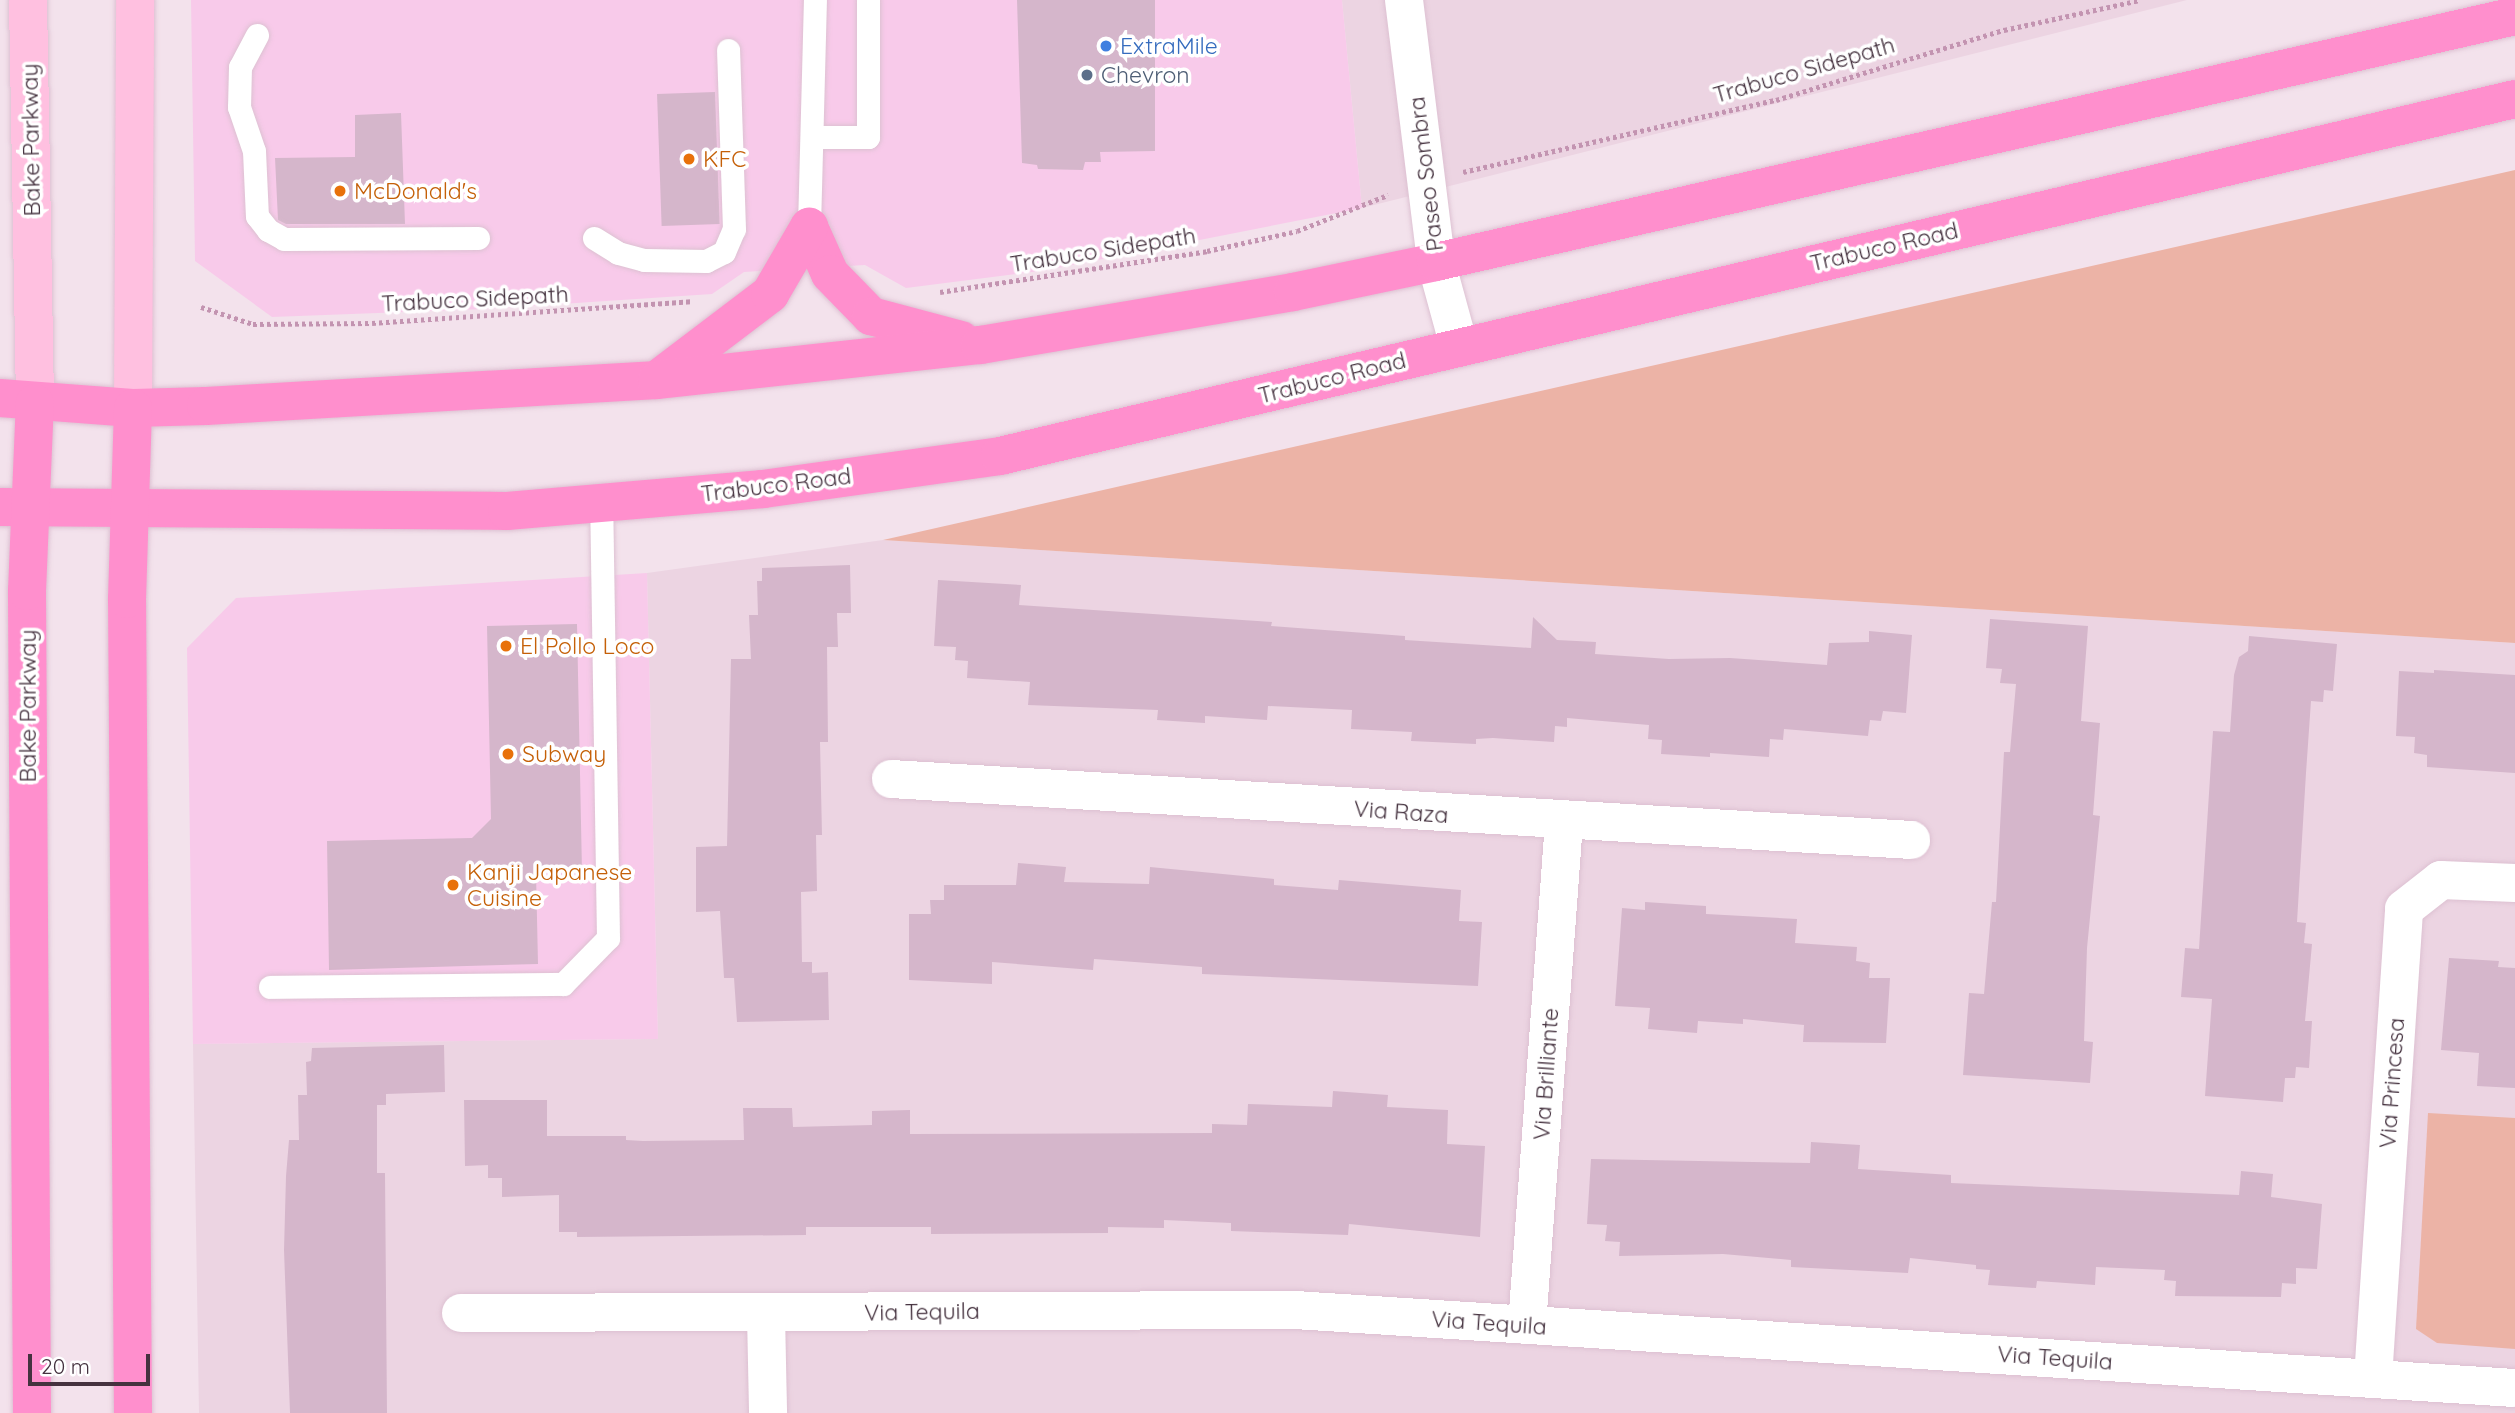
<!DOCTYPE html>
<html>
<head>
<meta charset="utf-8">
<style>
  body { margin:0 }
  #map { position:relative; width:2515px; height:1413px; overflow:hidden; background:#f3e2ec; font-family:Quicksand,sans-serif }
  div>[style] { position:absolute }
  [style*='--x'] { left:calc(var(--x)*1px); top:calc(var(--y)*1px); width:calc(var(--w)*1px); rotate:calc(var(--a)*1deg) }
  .residential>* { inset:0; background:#ecd4e2 }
  .commercial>* { inset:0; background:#f8caea }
  .green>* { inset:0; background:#ecb3a6 }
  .building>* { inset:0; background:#d5b6cb; transform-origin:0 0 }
  .path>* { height:4.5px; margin-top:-2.25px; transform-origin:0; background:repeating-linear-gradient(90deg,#c394b1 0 3.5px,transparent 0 7px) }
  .roads { filter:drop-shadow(0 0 2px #ddc1d2) drop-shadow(0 0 2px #ddc1d2) }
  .service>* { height:23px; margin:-11.5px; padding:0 11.5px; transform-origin:11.5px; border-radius:11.5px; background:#fff }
  .minor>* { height:38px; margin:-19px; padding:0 19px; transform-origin:19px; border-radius:19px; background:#fff }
  .tertiary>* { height:38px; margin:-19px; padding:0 19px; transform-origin:19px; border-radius:19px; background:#fff }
  .secondary>* { height:38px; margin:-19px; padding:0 19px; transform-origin:19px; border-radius:19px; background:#ffc0e0 }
  .primary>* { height:38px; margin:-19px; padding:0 19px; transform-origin:19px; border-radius:19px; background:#ff8fcd }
  .dots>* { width:19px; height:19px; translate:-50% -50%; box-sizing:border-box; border:4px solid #fff; border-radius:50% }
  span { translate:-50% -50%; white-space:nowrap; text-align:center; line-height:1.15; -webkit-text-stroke:7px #fff; paint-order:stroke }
  .shop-label { font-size:23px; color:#366cbe }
  .left { translate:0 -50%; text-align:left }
  .street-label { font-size:23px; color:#45323f }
  .service-label { font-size:23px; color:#4e5e75 }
  .food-label { font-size:23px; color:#c56008 }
  .scale { position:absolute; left:28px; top:1354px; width:122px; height:32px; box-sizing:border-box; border:4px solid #45323f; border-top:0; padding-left:9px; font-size:21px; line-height:24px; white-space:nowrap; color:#45323f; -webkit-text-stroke:5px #fff; paint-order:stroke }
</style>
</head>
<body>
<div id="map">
  <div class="residential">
    <div style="clip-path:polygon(1342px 0,2187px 0,1362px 208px)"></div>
    <div style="clip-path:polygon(883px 540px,2515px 643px,2515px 1413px,199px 1413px,193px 1044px,658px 1039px,647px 573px)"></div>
  </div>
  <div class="commercial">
    <div style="clip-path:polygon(191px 0,1342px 0,1362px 208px,1047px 270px,906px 288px,865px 265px,744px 272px,712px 294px,484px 309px,272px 317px,195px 261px)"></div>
    <div style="clip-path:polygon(647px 573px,658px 1039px,193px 1044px,187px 648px,236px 598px)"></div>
  </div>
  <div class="green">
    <div style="clip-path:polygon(2515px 170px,2515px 643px,883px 540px)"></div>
    <div style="clip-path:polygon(2428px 1113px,2515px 1118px,2515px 1349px,2437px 1343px,2416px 1329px)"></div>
  </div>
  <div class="building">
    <div style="clip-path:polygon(1017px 0,1155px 0,1155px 151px,1100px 152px,1101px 162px,1085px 162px,1083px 170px,1038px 169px,1037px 165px,1022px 163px)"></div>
    <div style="left:715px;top:92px;width:132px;height:58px;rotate:88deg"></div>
    <div style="clip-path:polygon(401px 113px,405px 224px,286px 224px,278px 220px,275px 158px,355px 157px,355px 115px)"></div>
    <div style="clip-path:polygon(850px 565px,851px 613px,837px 613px,838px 647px,827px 647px,828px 742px,820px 742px,822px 835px,816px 835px,817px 891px,801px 892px,802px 962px,812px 962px,812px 973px,828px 972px,829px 1020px,737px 1022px,734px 978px,724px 978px,720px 911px,696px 912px,696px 847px,727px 846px,731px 659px,751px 659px,749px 615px,758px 615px,757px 581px,762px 581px,762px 568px)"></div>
    <div style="clip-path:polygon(938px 580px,1021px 585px,1019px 605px,1272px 622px,1271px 626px,1405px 636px,1405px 640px,1531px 648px,1533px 617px,1557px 640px,1596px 642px,1595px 654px,1669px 659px,1730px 658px,1827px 665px,1829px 643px,1869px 642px,1869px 631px,1912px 635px,1906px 713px,1883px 711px,1881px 721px,1870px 720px,1868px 736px,1784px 729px,1783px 740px,1770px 739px,1769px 757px,1710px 753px,1710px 757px,1661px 754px,1662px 740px,1648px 739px,1649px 725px,1567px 718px,1567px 727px,1555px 726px,1554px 742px,1493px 738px,1476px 739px,1476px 744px,1411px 741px,1412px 732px,1351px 729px,1352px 710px,1268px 706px,1267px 720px,1205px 716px,1205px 723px,1157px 720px,1158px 710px,1028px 705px,1030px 682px,967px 678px,968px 661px,955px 660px,956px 647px,934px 646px)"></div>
    <div style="clip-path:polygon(1990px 619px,2088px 626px,2081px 721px,2100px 723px,2093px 815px,2100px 816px,2087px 948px,2084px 1041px,2093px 1042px,2090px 1083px,1963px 1075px,1969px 993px,1984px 994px,1992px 902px,1996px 902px,2004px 752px,2010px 752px,2016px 684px,2000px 683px,2002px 669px,1986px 668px)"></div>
    <div style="clip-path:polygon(577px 624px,582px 872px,536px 873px,538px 964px,329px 970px,327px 841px,472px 838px,491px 819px,487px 626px)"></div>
    <div style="clip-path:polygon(2249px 636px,2337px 644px,2333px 691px,2324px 690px,2323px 702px,2311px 701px,2306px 773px,2297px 922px,2306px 923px,2304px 943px,2312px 944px,2305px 1021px,2312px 1021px,2309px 1068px,2296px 1067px,2295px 1078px,2285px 1078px,2283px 1102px,2205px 1096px,2212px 999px,2181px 997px,2185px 948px,2199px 949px,2213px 731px,2230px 732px,2234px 675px,2239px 657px,2248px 651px)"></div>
    <div style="clip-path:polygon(2434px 670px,2515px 675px,2515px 773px,2427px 767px,2427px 755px,2414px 753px,2415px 737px,2396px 736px,2399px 671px,2434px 673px)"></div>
    <div style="clip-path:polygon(1018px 863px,1066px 867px,1064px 882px,1149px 884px,1150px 867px,1274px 879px,1274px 885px,1338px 890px,1339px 880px,1461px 890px,1459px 921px,1482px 922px,1478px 986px,1202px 974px,1202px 967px,1094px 959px,1093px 970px,992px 962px,992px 984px,909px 980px,909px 914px,931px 914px,930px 900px,944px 900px,944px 885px,1016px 885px)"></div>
    <div style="clip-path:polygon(1645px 902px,1706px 906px,1706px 914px,1797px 919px,1795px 943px,1857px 947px,1856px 961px,1870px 963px,1869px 978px,1890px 978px,1886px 1043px,1803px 1042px,1804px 1025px,1743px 1019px,1743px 1024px,1698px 1021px,1697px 1033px,1648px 1029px,1650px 1008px,1615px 1006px,1622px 908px,1645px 910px)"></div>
    <div style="clip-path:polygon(2449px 958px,2499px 961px,2498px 967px,2515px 968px,2515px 1088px,2477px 1086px,2479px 1053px,2441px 1050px)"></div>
    <div style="clip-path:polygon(444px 1045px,445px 1092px,386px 1094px,386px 1105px,377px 1105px,377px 1173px,385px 1173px,387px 1413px,290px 1413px,284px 1250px,286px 1176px,289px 1140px,299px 1140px,298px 1095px,307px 1095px,306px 1062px,311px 1061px,312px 1048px)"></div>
    <div style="clip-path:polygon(1333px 1091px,1388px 1095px,1387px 1107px,1448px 1110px,1447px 1144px,1485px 1146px,1480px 1237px,1349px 1224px,1348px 1235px,1231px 1231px,1231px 1223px,1164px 1220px,1164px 1228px,1108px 1227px,1108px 1233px,931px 1234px,931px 1227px,806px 1227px,806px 1235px,577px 1237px,577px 1232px,559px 1232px,559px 1195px,502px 1197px,502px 1178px,488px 1178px,488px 1165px,465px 1166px,464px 1100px,547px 1100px,547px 1136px,626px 1136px,626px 1140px,643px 1141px,744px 1140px,743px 1108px,792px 1108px,793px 1127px,872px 1125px,872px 1111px,910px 1110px,910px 1134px,1212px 1133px,1212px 1124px,1247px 1125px,1248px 1104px,1332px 1107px)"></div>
    <div style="clip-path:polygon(1811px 1142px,1860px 1145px,1858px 1169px,1951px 1175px,1951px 1183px,2239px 1195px,2241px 1171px,2273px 1174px,2271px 1197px,2322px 1204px,2317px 1269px,2296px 1268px,2296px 1284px,2282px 1283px,2281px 1297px,2175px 1296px,2176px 1281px,2164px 1280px,2165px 1270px,2096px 1267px,2095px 1285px,2037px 1281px,2036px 1288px,1988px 1285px,1990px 1270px,1976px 1269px,1976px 1265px,1910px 1258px,1908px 1273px,1791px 1267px,1791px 1260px,1723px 1254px,1619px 1256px,1620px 1242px,1605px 1241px,1607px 1225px,1587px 1224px,1591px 1159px,1810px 1163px)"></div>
  </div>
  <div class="path">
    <div style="--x:1463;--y:172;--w:321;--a:-13"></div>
    <div style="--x:1776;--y:100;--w:239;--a:-17.1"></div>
    <div style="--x:2004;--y:30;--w:139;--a:-12.4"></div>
    <div style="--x:940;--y:292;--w:270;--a:-8.7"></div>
    <div style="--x:1207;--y:251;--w:92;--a:-12.5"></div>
    <div style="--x:1297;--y:231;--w:98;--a:-21.6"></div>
    <div style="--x:201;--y:307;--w:55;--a:18.1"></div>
    <div style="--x:253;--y:324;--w:119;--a:-0.5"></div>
    <div style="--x:372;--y:323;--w:320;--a:-3.9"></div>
  </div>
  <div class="roads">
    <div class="service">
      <div style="--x:257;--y:35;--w:36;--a:118"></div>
      <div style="--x:240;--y:67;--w:40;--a:91.4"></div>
      <div style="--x:239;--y:107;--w:46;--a:71.2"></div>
      <div style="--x:254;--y:151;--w:65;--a:87.4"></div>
      <div style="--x:257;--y:216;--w:18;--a:52"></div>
      <div style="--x:268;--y:230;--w:18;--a:29"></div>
      <div style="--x:284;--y:239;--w:194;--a:-0.3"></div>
      <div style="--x:813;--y:137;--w:55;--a:0"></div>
      <div style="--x:868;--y:137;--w:137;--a:-90"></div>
      <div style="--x:809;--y:227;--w:227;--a:-88.5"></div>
      <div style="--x:594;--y:238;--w:28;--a:32"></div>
      <div style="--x:618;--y:253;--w:27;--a:15"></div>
      <div style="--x:644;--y:260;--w:62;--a:0.9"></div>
      <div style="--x:706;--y:261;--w:20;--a:-27"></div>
      <div style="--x:724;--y:252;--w:25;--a:-67"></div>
      <div style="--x:734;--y:229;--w:179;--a:-91.9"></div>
      <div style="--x:270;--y:987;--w:293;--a:-0.6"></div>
      <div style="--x:563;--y:984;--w:64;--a:-45.6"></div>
      <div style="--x:608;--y:938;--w:435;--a:-90.9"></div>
    </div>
    <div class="minor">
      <div style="--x:891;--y:779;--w:1022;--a:3.42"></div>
      <div style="--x:461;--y:1313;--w:834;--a:-0.21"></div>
      <div style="--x:1295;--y:1310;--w:1222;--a:3.66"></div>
      <div style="--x:766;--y:1315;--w:98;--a:88.8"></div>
      <div style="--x:1527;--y:1325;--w:504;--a:-85.79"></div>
      <div style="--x:2373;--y:1378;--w:470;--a:-86.2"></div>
      <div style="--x:2404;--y:909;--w:47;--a:-38.1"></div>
      <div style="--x:2441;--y:880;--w:74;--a:2.3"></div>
    </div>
    <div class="tertiary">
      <div style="--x:1404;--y:0;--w:264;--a:83"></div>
      <div style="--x:1436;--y:262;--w:87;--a:74.7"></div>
    </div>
    <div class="secondary">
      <div style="--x:28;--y:0;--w:403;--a:89"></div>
      <div style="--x:133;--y:408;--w:408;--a:-89.7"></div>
    </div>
    <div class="primary">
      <div style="--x:809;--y:227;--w:51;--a:65.9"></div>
      <div style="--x:830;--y:274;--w:59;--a:45.7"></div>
      <div style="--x:871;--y:316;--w:93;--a:14.9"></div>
      <div style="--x:658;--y:379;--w:141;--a:-37.2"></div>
      <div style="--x:770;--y:294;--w:78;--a:-59.8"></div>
      <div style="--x:0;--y:398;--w:133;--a:4.3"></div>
      <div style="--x:133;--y:408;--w:73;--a:-1.6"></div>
      <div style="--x:206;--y:406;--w:452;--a:-3.3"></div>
      <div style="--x:657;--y:380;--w:325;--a:-6.2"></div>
      <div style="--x:980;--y:345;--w:317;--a:-9.6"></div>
      <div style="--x:1293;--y:292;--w:146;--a:-11.8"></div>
      <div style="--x:1436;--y:262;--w:1107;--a:-12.84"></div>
      <div style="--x:0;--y:507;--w:507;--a:0.45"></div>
      <div style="--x:507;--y:511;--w:257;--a:-4.9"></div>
      <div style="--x:763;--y:489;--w:239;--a:-7.9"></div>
      <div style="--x:1000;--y:456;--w:1556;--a:-13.26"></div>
      <div style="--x:32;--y:1413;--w:822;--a:-90.35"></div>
      <div style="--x:27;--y:591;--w:188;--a:-87.6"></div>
      <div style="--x:133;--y:1413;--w:814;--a:-90.42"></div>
      <div style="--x:127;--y:599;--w:191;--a:-88.2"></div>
    </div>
  </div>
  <div class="dots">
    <div style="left:1106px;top:46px;background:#3f7fe0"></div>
    <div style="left:1087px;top:75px;background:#5c6f8a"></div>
    <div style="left:689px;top:159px;background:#e8710a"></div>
    <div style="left:340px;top:191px;background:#e8710a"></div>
    <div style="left:506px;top:646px;background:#e8710a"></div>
    <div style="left:508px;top:754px;background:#e8710a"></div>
    <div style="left:453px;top:885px;background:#e8710a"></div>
  </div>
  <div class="shop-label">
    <span class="left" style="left:1120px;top:46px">ExtraMile</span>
  </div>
  <div class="street-label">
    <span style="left:1804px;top:70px;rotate:-16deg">Trabuco Sidepath</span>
    <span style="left:31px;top:140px;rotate:-91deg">Bake Parkway</span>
    <span style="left:1426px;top:174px;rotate:-97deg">Paseo Sombra</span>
    <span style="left:1884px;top:247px;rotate:-13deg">Trabuco Road</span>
    <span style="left:1103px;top:250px;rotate:-9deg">Trabuco Sidepath</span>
    <span style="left:475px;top:299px;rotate:-3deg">Trabuco Sidepath</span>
    <span style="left:1332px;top:378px;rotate:-14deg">Trabuco Road</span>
    <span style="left:776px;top:485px;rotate:-7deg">Trabuco Road</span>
    <span style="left:28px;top:706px;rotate:-90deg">Bake Parkway</span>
    <span style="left:1401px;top:812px;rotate:4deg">Via Raza</span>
    <span style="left:1546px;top:1074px;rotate:-86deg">Via Brilliante</span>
    <span style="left:2392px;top:1083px;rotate:-86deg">Via Princesa</span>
    <span style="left:922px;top:1312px;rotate:-1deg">Via Tequila</span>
    <span style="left:1489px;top:1323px;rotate:4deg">Via Tequila</span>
    <span style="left:2055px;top:1358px;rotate:4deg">Via Tequila</span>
  </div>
  <div class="service-label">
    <span class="left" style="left:1101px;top:75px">Chevron</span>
  </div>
  <div class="food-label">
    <span class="left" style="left:703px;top:159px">KFC</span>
    <span class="left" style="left:354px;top:191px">McDonald's</span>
    <span class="left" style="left:520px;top:646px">El Pollo Loco</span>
    <span class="left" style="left:522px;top:754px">Subway</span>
    <span class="left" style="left:467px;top:885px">Kanji Japanese<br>Cuisine</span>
  </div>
  <div class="scale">20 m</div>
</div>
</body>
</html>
